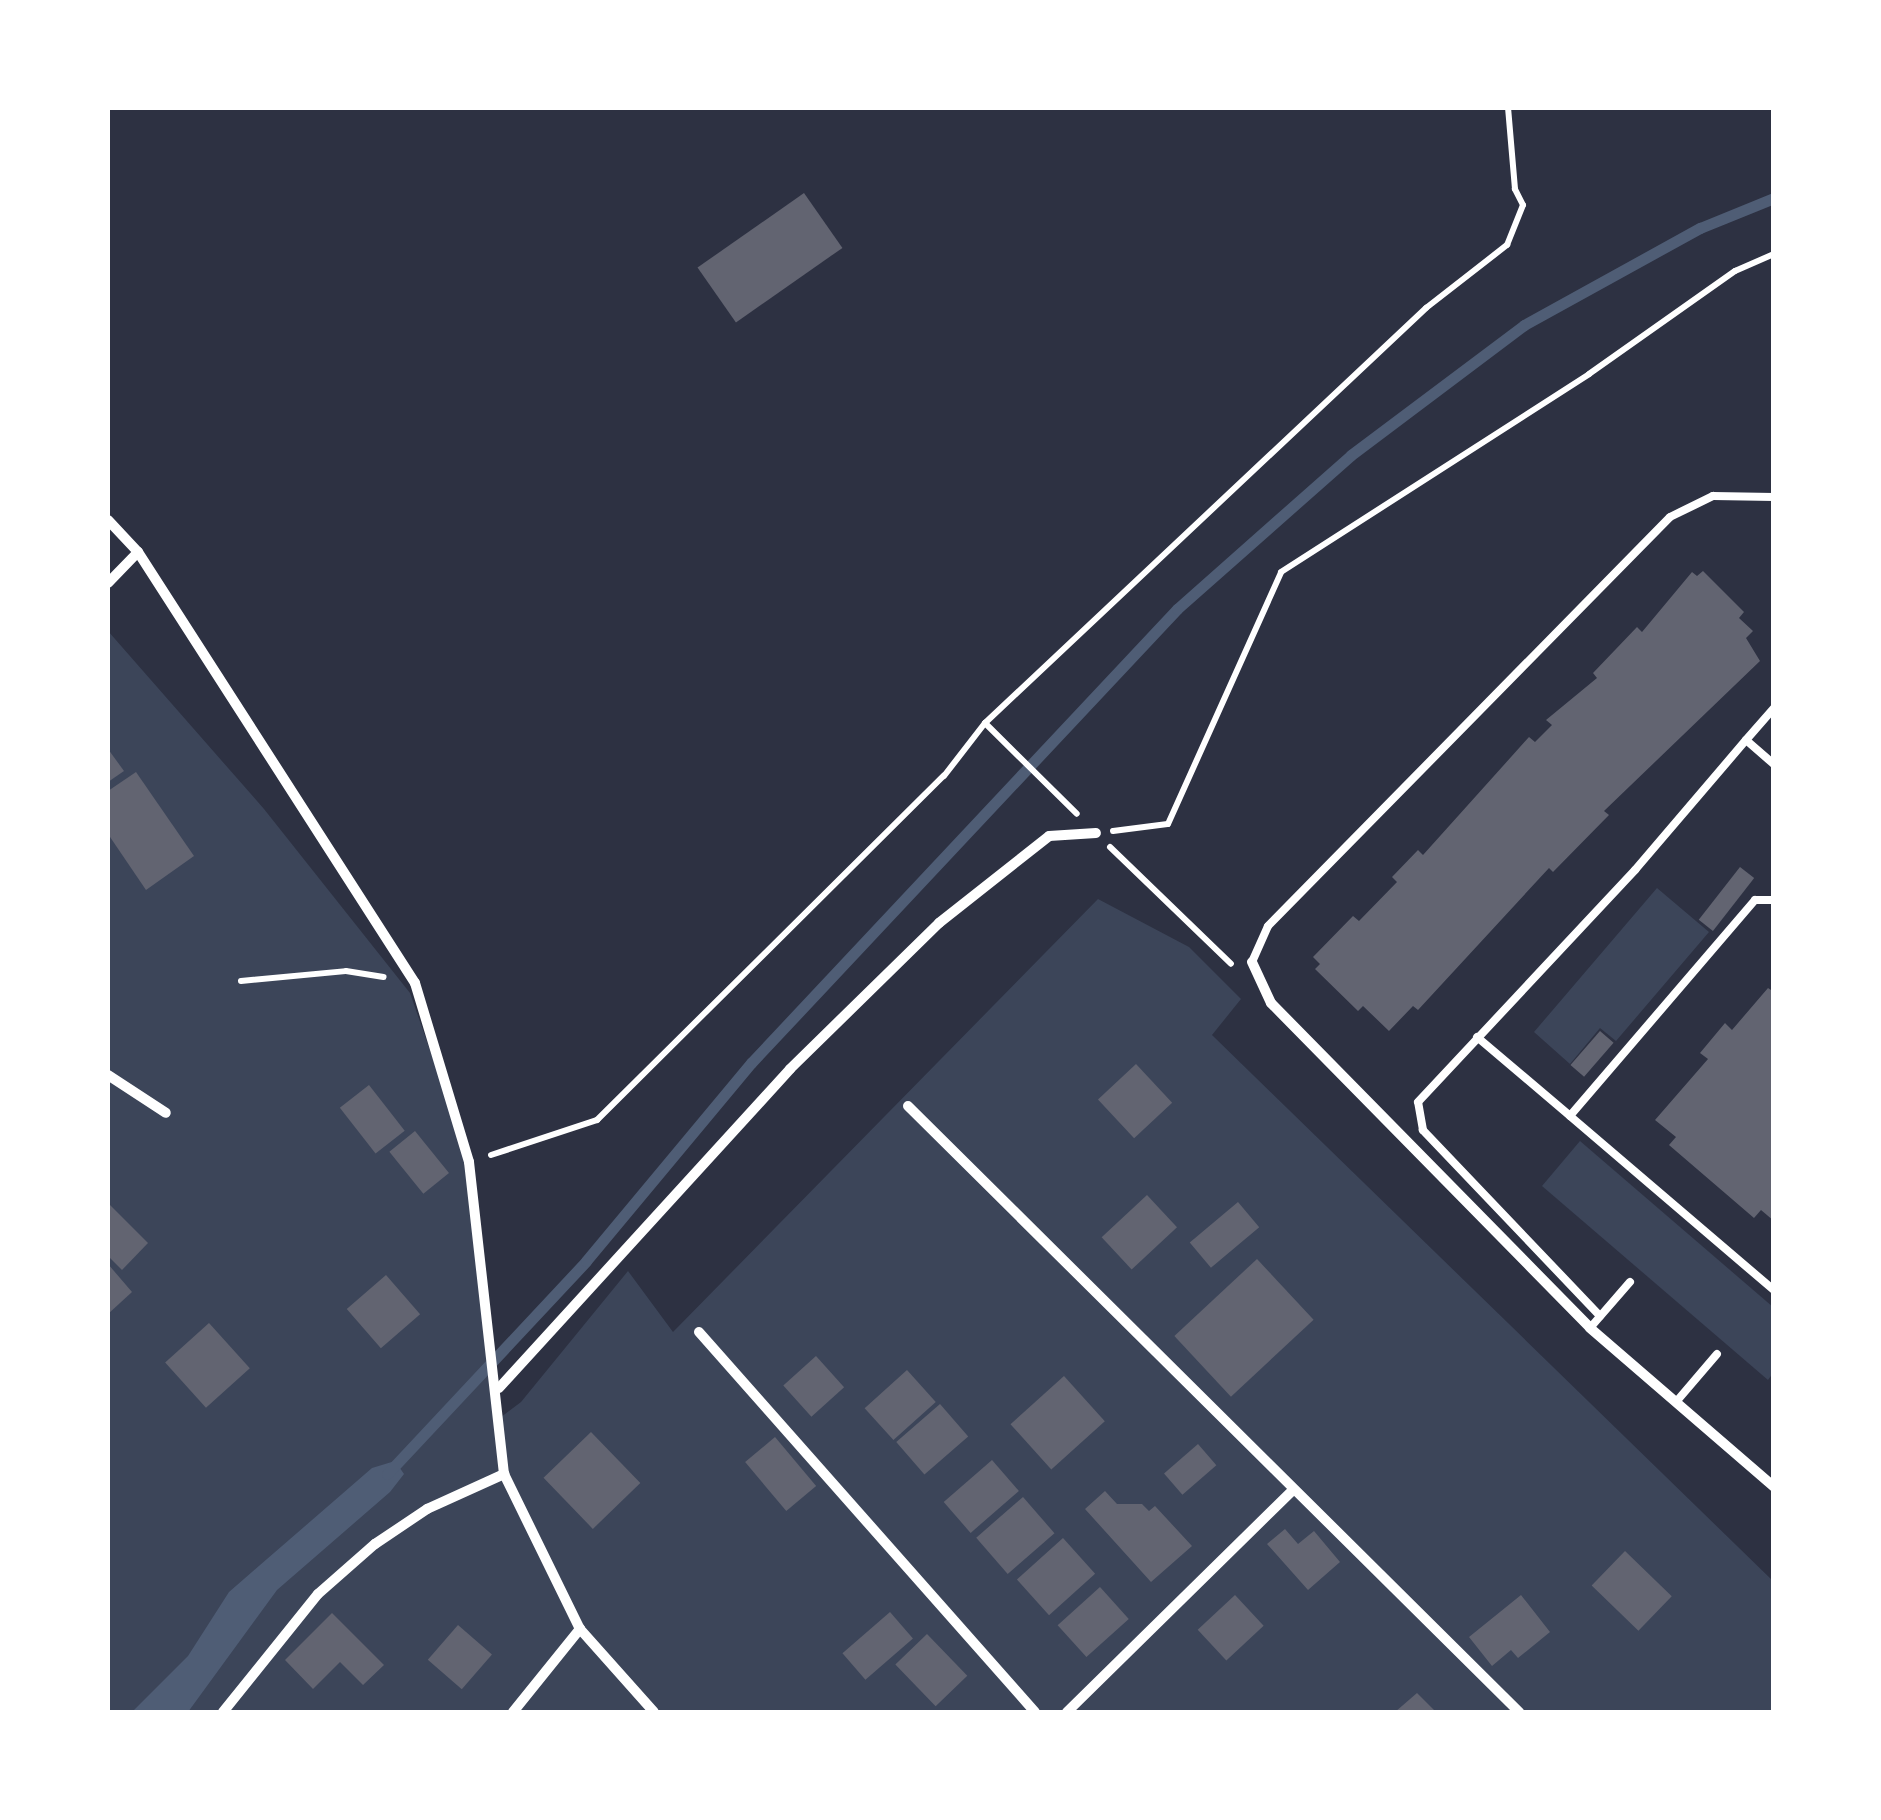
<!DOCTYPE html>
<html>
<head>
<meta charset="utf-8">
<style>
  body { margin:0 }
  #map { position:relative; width:1881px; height:1820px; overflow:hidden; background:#2d3142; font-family:Roboto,sans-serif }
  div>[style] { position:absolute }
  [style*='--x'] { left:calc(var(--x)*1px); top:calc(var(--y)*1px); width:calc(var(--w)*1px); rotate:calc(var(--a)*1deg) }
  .green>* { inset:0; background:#3c4559 }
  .water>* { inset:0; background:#4f5d75 }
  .stream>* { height:11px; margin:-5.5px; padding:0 5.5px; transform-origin:5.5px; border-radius:5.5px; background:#4f5d75 }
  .building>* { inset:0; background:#626471; transform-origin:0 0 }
  .path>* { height:6px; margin:-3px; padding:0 3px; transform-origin:3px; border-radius:3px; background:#fff }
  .service>* { height:8px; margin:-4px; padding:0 4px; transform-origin:4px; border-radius:4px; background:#fff }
  .minor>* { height:10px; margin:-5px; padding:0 5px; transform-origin:5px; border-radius:5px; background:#fff }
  span { translate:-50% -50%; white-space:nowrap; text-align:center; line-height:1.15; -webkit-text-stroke:8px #fff; paint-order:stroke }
  .frame { position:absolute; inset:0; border:110px solid #fff; pointer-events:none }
</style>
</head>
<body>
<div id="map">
  <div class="green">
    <div style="clip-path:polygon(108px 631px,264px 809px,410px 993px,469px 1162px,501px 1417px,521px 1402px,628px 1271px,673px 1332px,1098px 899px,1189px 947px,1241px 999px,1212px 1035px,1773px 1581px,1773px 1712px,108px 1712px)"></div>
    <div style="clip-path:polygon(1657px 888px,1709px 932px,1616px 1041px,1600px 1028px,1570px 1064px,1534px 1032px)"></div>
    <div style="clip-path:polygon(1580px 1141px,1773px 1307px,1773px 1373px,1768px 1380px,1542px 1186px)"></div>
  </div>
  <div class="water">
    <div style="clip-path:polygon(395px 1461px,404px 1474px,390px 1492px,277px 1590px,188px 1712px,132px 1712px,188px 1656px,229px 1592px,372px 1468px)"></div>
  </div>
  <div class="stream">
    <div style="--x:387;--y:1474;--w:291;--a:-46.9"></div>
    <div style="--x:586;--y:1261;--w:258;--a:-50.2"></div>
    <div style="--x:751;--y:1063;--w:623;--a:-46.82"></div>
    <div style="--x:1177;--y:609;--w:232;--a:-41.5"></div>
    <div style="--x:1351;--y:455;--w:216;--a:-36.9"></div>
    <div style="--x:1524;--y:325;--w:201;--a:-28.9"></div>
    <div style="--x:1700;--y:228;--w:80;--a:-22.1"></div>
  </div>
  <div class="building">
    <div style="left:804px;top:193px;width:67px;height:130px;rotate:55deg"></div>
    <div style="clip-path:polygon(1703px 571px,1744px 612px,1739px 618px,1753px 631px,1746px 638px,1760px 661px,1604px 811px,1609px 815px,1553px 872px,1549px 868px,1418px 1010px,1413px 1006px,1389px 1031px,1363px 1006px,1358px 1011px,1315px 969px,1320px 964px,1313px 957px,1353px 916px,1359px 921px,1397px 882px,1392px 877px,1418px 850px,1423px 855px,1529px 737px,1535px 742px,1552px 725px,1546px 720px,1597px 678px,1593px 673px,1637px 627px,1642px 632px,1692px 572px,1697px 576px)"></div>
    <div style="clip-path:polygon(108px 749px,124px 771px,108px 782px)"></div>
    <div style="clip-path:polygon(136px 772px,194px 856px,146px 890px,108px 834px,108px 791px)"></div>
    <div style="left:1740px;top:867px;width:18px;height:67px;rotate:38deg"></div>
    <div style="clip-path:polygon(1768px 988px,1774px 992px,1774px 1221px,1761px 1210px,1754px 1218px,1669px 1145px,1676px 1137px,1655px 1120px,1708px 1059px,1700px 1053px,1725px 1023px,1732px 1030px)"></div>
    <div style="left:1600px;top:1031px;width:18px;height:45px;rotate:41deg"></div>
    <div style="left:1136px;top:1064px;width:53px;height:52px;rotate:47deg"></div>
    <div style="left:369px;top:1085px;width:58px;height:37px;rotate:52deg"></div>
    <div style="left:415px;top:1131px;width:54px;height:33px;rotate:51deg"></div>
    <div style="left:1147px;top:1195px;width:44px;height:62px;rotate:47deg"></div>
    <div style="left:1238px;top:1202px;width:33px;height:63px;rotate:50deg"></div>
    <div style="clip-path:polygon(108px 1203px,148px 1243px,122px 1270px,108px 1256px)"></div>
    <div style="left:1257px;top:1259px;width:83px;height:113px;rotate:47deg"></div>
    <div style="clip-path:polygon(108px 1264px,132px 1292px,108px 1314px)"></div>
    <div style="left:386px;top:1275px;width:52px;height:52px;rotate:49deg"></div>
    <div style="left:209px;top:1323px;width:61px;height:59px;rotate:48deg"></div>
    <div style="left:816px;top:1356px;width:42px;height:44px;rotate:48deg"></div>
    <div style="left:907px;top:1370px;width:43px;height:57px;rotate:48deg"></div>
    <div style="left:1064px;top:1376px;width:61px;height:72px;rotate:48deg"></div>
    <div style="left:940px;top:1404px;width:43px;height:58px;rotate:49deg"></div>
    <div style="left:591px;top:1432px;width:71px;height:66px;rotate:46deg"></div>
    <div style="left:775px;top:1437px;width:64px;height:39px;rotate:50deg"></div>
    <div style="left:1198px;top:1444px;width:28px;height:45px;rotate:49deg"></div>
    <div style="left:992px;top:1460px;width:41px;height:64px;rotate:49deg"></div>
    <div style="clip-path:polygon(1105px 1491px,1117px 1504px,1142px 1504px,1149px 1511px,1155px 1506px,1192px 1546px,1151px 1582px,1085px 1509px)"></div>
    <div style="left:1023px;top:1497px;width:48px;height:62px;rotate:49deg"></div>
    <div style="clip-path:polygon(1285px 1529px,1298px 1544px,1314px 1531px,1340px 1562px,1308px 1590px,1267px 1544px)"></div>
    <div style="left:1063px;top:1538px;width:48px;height:62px;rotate:48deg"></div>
    <div style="left:1625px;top:1551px;width:65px;height:48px;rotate:44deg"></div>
    <div style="left:1100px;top:1587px;width:43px;height:57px;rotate:48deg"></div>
    <div style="left:1235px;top:1595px;width:42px;height:51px;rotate:47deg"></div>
    <div style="clip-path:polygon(1521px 1595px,1550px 1632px,1518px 1658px,1511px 1650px,1492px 1666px,1469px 1637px)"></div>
    <div style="left:890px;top:1612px;width:35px;height:63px;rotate:49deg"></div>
    <div style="clip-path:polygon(332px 1613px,384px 1665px,363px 1685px,340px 1662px,313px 1689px,285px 1660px)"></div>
    <div style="left:458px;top:1625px;width:45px;height:46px;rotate:41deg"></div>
    <div style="left:927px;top:1634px;width:58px;height:44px;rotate:46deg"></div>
    <div style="clip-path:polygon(1417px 1693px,1436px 1712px,1395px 1712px)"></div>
  </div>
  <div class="path">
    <div style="--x:985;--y:723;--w:129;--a:44.7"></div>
    <div style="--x:1113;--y:831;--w:55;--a:-7.3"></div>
    <div style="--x:1168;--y:824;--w:276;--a:-65.8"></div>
    <div style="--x:1281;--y:572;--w:366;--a:-32.7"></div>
    <div style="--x:1589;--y:374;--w:179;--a:-35.2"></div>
    <div style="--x:1735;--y:271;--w:43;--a:-23.6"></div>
    <div style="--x:1110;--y:847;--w:168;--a:44"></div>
    <div style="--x:241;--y:981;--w:105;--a:-5.4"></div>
    <div style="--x:346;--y:971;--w:38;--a:9"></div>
    <div style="--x:491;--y:1155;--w:112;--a:-18.3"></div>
    <div style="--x:597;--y:1120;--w:489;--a:-44.8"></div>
    <div style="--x:944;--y:776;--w:67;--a:-52.3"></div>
    <div style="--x:985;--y:723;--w:606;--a:-43.26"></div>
    <div style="--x:1426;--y:308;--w:103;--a:-37.9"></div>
    <div style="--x:1507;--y:245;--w:43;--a:-68.2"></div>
    <div style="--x:1523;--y:205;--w:18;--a:-117"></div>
    <div style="--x:1515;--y:189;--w:81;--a:-94.9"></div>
  </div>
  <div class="service">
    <div style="--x:1746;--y:740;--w:43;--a:-48.8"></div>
    <div style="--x:1774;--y:900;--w:19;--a:180"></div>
    <div style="--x:1755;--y:900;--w:284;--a:130.6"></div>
    <div style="--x:1570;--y:1116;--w:268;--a:40.5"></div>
    <div style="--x:1252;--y:962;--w:39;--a:-66"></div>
    <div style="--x:1268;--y:926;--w:573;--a:-45.49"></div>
    <div style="--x:1670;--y:517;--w:48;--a:-26"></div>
    <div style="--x:1713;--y:496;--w:61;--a:0.9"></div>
    <div style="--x:1477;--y:1037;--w:122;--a:40.3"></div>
    <div style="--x:1600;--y:1316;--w:257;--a:-133.6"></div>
    <div style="--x:1423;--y:1130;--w:28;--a:-100"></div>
    <div style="--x:1418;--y:1102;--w:318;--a:-46.9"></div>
    <div style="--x:1635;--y:870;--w:171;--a:-49.5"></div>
    <div style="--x:1746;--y:740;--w:37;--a:41"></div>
    <div style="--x:1590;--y:1328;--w:61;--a:-49"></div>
    <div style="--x:1676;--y:1402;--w:63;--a:-49.5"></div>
  </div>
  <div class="minor">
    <div style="--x:108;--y:520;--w:44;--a:46.8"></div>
    <div style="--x:138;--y:552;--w:512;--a:57.27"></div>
    <div style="--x:415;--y:983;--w:187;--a:73.2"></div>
    <div style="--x:469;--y:1162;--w:314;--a:83.6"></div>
    <div style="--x:504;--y:1474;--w:173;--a:63.9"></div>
    <div style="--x:580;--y:1629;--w:111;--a:48.3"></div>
    <div style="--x:108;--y:583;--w:43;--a:-45.9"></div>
    <div style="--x:1252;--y:962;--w:45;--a:65.1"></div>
    <div style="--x:1271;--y:1003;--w:455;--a:45.5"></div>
    <div style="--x:1590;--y:1328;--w:243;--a:40.8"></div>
    <div style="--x:108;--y:1075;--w:69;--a:33.2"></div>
    <div style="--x:908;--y:1106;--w:861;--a:44.76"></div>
    <div style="--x:699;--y:1332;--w:507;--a:48.52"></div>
    <div style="--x:499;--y:1388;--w:432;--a:-47.6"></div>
    <div style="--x:790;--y:1069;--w:209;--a:-44.4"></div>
    <div style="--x:939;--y:923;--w:140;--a:-38.3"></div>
    <div style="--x:1049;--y:836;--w:47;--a:-3.7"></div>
    <div style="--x:223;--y:1712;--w:151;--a:-51.2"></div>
    <div style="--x:318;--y:1594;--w:76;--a:-41.3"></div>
    <div style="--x:375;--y:1544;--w:63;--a:-33.9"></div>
    <div style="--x:427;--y:1509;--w:85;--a:-24.4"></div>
    <div style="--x:513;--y:1712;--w:107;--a:-51.1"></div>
    <div style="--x:1067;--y:1712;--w:317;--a:-44.5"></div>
  </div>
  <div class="frame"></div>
</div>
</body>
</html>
